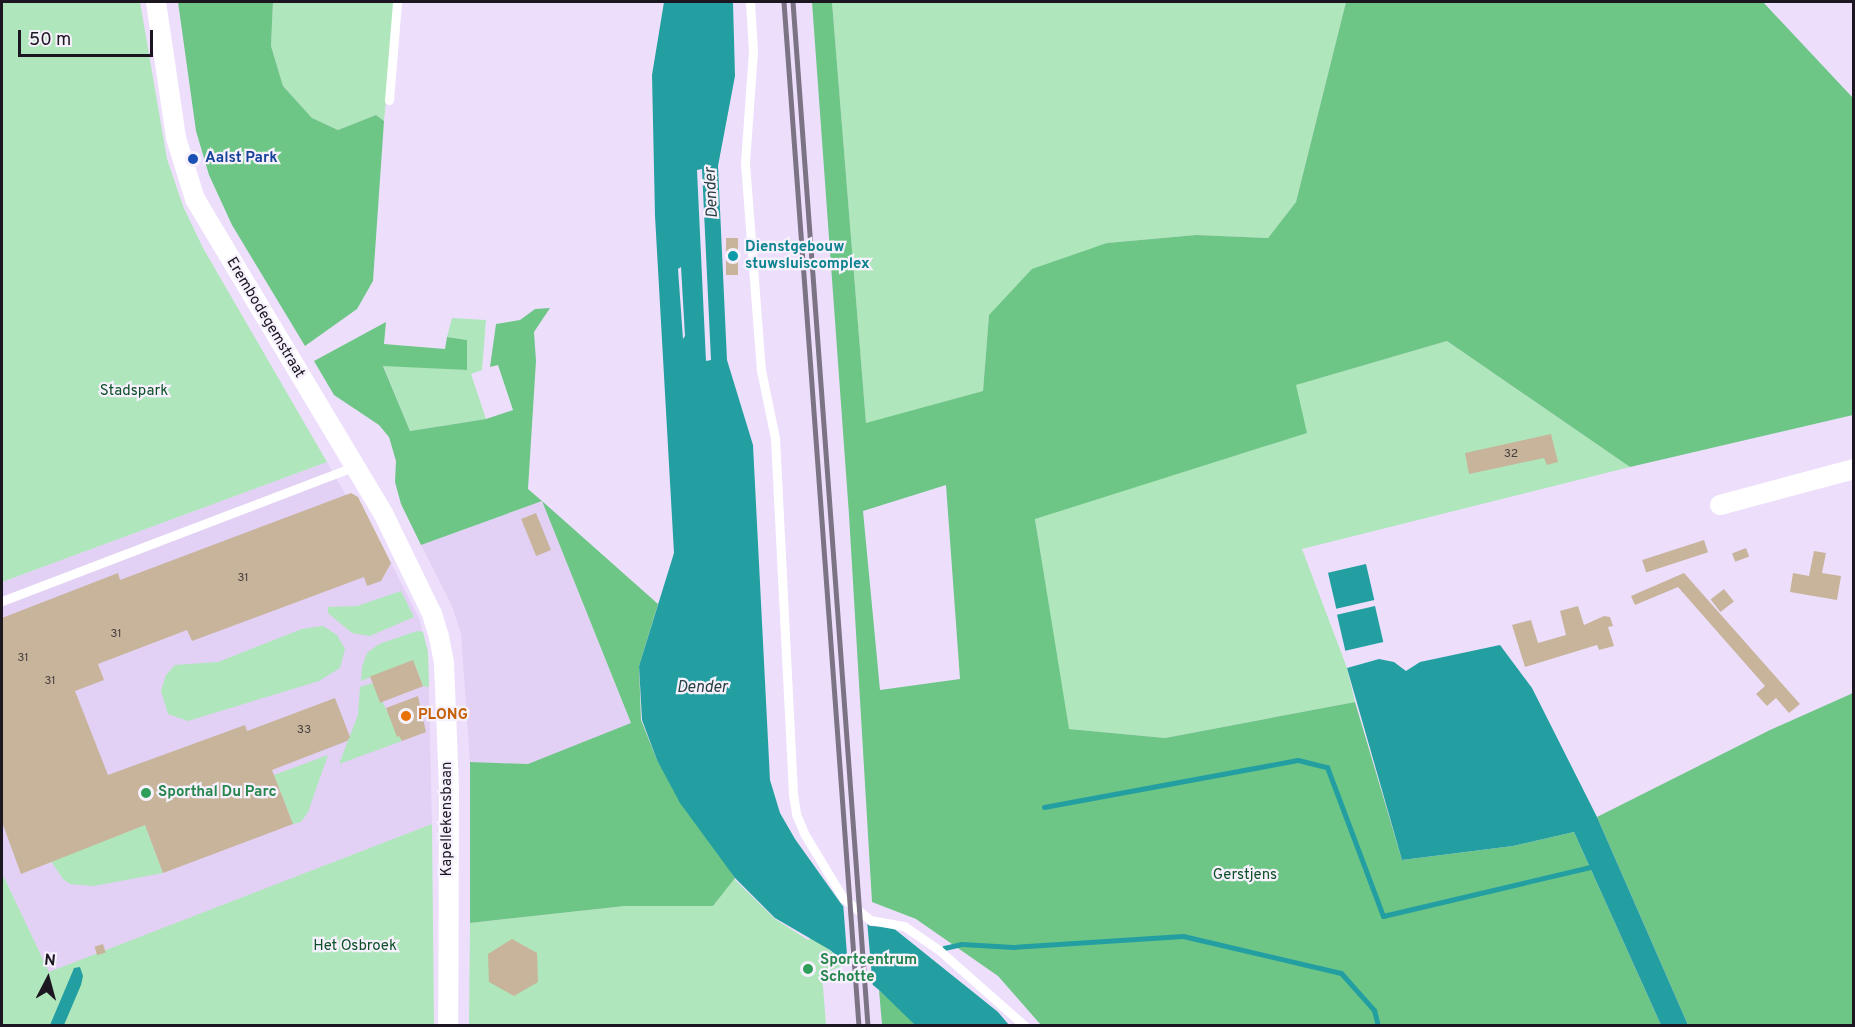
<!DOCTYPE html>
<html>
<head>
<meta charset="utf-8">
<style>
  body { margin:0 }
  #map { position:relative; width:1855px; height:1027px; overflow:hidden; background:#eddffc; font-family:Overpass,sans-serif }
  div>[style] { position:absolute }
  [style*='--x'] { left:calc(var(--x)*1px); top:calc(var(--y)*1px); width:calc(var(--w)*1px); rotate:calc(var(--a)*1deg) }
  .built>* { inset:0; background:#e2d1f4 }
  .green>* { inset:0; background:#afe6bb }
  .forest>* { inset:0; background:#6ec686 }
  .water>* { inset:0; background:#249fa1; transform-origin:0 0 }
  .pier>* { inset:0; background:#eddffc }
  .stream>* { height:5px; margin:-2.5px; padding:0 2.5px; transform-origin:2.5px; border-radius:2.5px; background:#249fa1 }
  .building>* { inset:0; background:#c7b49b; transform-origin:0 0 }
  .service>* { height:9px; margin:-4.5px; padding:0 4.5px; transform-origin:4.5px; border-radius:4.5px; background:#fff }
  .minor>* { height:20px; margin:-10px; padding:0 10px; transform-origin:10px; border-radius:10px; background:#fff }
  .rail>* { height:4.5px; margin:-2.25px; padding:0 2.25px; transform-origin:2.25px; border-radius:2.25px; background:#7c7385 }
  .dots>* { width:16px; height:16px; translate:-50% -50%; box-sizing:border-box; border:3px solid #f6f1fc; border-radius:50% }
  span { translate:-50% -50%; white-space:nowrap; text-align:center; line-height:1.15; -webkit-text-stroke:4.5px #f6f1fc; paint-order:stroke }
  .number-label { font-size:12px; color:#463e3f }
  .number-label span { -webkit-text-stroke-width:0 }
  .transit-label { font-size:15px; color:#164399; font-weight:700 }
  .left { translate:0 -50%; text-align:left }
  .culture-label { font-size:15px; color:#0d838f; font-weight:700 }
  .street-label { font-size:15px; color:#1b1620 }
  .park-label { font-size:15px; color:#0e5027 }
  .food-label { font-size:15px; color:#c56008; font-weight:700 }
  .leisure-label { font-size:15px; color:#27864d; font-weight:700 }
  .water-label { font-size:16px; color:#274041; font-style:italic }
  .frame { position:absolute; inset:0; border:3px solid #1b1620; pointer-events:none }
  .north { position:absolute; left:18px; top:949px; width:60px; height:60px; -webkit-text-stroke:4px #f6f1fc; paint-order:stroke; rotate:6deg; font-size:16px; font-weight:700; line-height:24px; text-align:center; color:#1b1620 }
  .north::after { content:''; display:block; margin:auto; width:21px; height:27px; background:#1b1620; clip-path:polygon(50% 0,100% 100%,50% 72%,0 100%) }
  .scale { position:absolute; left:18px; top:30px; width:135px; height:27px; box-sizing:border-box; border:3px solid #1b1620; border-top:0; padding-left:8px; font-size:18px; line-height:21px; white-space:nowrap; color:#1b1620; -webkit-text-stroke:4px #f6f1fc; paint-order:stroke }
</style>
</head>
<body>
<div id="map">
  <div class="built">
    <div style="clip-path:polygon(327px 462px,347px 497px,359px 500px,419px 618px,428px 652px,432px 824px,49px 973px,2px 873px,2px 582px)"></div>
    <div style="clip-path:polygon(542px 501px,631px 724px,528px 764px,470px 762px,461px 634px,452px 606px,421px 545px)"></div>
  </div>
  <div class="green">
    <div style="clip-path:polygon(2px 2px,140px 2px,167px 159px,183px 206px,203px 248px,327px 462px,2px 582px)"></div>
    <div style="clip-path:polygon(273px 2px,395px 2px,384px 121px,376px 115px,338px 130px,312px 118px,283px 86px,271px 46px)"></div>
    <div style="clip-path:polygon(832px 2px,1346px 2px,1296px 202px,1268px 238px,1196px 235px,1107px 243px,989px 315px,983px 391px,866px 424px)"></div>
    <div style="clip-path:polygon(452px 318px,486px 320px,482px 370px,471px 374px,486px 419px,410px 431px,383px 365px,467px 370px,467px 340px,447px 337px)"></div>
    <div style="clip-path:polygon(1447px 341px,1630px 467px,1302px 549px,1347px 668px,1355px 702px,1165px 738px,1068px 729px,1035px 518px,1306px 433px,1295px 385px)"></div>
    <div style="clip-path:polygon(401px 591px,414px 617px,370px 636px,352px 633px,328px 613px,328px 607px,357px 606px)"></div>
    <div style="clip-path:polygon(323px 626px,337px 635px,345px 649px,340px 668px,319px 681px,188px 721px,168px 714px,161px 691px,166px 675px,175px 665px,218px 662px,302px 629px)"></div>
    <div style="clip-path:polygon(417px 631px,423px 632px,428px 652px,429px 687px,423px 686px,413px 660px,361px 681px,362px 667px,367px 653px,379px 644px)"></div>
    <div style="clip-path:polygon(373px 683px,402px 741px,339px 764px,358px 715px,360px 687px)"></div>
    <div style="clip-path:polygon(328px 755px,308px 812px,301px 822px,293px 824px,274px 775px)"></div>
    <div style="clip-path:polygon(432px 824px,434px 1025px,2px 1025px,2px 873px,49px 972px)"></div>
    <div style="clip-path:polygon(145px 825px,163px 873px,94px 886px,70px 884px,63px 879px,51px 861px)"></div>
    <div style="clip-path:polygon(734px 879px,775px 919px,808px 940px,811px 938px,819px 942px,847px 964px,822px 974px,826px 1025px,469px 1026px,470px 923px,625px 906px,713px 906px)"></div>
  </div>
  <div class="forest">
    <div style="clip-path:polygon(178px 2px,273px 2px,271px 46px,283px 86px,312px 118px,338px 130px,376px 115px,384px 121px,373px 281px,357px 309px,305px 346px,232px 225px,209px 175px,196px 131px)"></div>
    <div style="clip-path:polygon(evenodd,812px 2px,832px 2px,866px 423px,983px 391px,989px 315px,1032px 269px,1107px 243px,1196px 235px,1268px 238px,1296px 202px,1346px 2px,1763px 2px,1853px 98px,1853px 415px,1630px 467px,1447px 341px,1296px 385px,1307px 433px,1035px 519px,1069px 729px,1165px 738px,1355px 702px,1402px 860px,1513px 846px,1574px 832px,1661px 1025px,1041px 1025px,998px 976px,916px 919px,872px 902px,849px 515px,812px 2px,946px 485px,960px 679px,880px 690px,863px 511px,946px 485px)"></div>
    <div style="clip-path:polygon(550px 308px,534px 332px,536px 361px,528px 489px,542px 501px,658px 604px,639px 666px,641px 720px,657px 760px,735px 878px,713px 906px,625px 906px,470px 923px,470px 762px,528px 764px,631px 723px,542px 501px,421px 545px,401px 504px,395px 482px,396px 461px,389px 437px,379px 425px,334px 395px,314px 361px,386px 322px,384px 344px,445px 349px,447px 337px,467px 340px,467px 370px,383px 366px,410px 431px,486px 419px,513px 410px,498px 365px,490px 367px,496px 324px,520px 320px,535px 309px)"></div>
    <div style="clip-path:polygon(1853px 693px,1853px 1025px,1688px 1025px,1597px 817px,1770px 730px)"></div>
    <div style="clip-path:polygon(879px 990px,905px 1014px,915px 1025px,882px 1025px)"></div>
  </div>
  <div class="water">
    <div style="clip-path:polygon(evenodd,664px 2px,733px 2px,735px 76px,718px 166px,727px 360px,753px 445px,770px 780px,780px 813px,795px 839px,842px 905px,870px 926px,892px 927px,998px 1012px,1009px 1025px,915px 1025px,879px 990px,830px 950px,775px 918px,735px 878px,680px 803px,657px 760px,642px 720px,639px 666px,674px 553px,655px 216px,652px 75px,664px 2px,702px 169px,711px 360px,706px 361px,697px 170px,702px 169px,664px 2px,681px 267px,685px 336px,683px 339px,678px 269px,681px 267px)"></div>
    <div style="left:1366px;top:564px;width:37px;height:39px;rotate:77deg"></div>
    <div style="left:1375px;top:606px;width:37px;height:39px;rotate:77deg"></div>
    <div style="clip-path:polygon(1500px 645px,1532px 688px,1597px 817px,1688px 1025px,1661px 1025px,1574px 832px,1513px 846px,1402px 860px,1347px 668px,1379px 659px,1394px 662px,1406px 671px,1420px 662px)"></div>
    <div style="clip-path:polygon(80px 967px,83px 976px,81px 985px,64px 1025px,50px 1025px,72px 973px,74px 968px)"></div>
  </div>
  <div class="pier">
    <div style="clip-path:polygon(843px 902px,867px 920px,873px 989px,848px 968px)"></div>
  </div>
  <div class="stream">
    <div style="--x:1044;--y:807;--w:258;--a:-10.5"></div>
    <div style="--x:1298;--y:760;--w:30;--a:14"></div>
    <div style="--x:1327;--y:767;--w:159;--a:69.4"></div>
    <div style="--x:1383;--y:916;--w:213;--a:-13.3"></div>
    <div style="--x:944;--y:948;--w:18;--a:-13"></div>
    <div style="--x:962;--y:944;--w:51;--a:3.4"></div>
    <div style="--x:1013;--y:947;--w:170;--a:-3.7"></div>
    <div style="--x:1183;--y:936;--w:162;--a:13.2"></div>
    <div style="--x:1341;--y:973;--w:50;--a:48.3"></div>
    <div style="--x:1374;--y:1010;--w:16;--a:76"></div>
  </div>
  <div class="building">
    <div style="left:726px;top:238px;width:12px;height:37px"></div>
    <div style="clip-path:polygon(1551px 434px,1558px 462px,1547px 465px,1544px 458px,1469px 474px,1465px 453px)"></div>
    <div style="clip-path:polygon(351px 493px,358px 497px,391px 563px,381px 581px,367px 586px,364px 577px,192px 641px,187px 630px,98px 664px,104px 680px,75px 691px,108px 775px,245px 725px,247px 731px,335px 698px,350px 737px,347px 741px,272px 770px,293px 824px,163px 873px,145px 825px,21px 874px,2px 822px,2px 618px,118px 573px,120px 580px)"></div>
    <div style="left:536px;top:513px;width:40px;height:16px;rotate:68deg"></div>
    <div style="left:1704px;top:540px;width:13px;height:65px;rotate:72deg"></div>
    <div style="left:1746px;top:548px;width:9px;height:15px;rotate:69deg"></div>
    <div style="clip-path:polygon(1814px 551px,1826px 553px,1822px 573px,1841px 576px,1837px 600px,1790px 592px,1793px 573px,1809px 576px)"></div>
    <div style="clip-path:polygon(1684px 573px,1722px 616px,1800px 704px,1789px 713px,1776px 698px,1767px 706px,1756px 694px,1765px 686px,1678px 587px,1635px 605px,1631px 596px)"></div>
    <div style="left:1724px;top:589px;width:16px;height:17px;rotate:52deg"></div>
    <div style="clip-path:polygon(1578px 606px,1584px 625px,1604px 616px,1610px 617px,1613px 626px,1608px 627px,1614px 646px,1599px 650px,1597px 645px,1525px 667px,1512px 625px,1531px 620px,1538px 643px,1566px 635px,1560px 611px)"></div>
    <div style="left:413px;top:660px;width:28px;height:46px;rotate:69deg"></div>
    <div style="clip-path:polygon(418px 696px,426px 732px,402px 741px,399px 736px,397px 737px,386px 708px)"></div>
    <div style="clip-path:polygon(512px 939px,537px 953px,538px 982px,514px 996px,489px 982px,488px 954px)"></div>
    <div style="left:103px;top:944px;width:9px;height:9px;rotate:72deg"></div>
  </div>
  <div class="service">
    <div style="--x:750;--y:2;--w:49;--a:86.5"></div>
    <div style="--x:753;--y:51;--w:112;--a:94.1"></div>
    <div style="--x:745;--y:163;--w:208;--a:85.6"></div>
    <div style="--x:761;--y:370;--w:69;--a:78.4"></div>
    <div style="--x:775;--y:438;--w:356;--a:87.1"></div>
    <div style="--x:793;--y:794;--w:20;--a:81"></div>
    <div style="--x:796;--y:814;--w:23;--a:67"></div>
    <div style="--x:805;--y:835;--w:74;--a:58.9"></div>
    <div style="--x:843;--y:898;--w:35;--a:39"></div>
    <div style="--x:870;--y:920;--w:35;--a:10"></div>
    <div style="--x:904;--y:926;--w:42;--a:34.4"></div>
    <div style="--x:939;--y:950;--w:115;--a:41.5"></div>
    <div style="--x:389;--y:100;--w:98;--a:-85.3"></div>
    <div style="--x:2;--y:601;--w:378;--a:-20.9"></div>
  </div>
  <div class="minor">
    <div style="--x:156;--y:2;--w:137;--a:81.6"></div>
    <div style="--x:176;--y:138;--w:64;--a:72.7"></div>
    <div style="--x:195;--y:199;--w:366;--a:59.1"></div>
    <div style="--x:383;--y:513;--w:112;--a:64.1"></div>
    <div style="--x:432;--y:614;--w:24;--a:73"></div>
    <div style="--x:439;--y:637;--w:26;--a:79"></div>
    <div style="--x:444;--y:663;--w:127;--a:87.7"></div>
    <div style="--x:449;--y:790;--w:236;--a:90.2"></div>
    <div style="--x:1720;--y:505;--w:139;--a:-15"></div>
  </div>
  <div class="rail">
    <div style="--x:784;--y:2;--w:1027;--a:85.81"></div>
    <div style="--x:793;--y:2;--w:1027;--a:85.81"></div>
  </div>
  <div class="dots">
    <div style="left:193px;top:159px;background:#1a4fb4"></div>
    <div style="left:733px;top:256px;background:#0f9aa8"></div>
    <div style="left:406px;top:716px;background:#e8710a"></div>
    <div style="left:146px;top:793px;background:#2e9e5b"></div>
    <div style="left:808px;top:969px;background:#2e9e5b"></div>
  </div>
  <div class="number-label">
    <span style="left:1511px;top:455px">32</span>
    <span style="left:243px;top:579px">31</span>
    <span style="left:116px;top:635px">31</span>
    <span style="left:23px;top:659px">31</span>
    <span style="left:50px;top:682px">31</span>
    <span style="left:304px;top:731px">33</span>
  </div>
  <div class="transit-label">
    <span class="left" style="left:205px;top:159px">Aalst Park</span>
  </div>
  <div class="culture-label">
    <span class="left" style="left:745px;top:256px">Dienstgebouw<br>stuwsluiscomplex</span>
  </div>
  <div class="street-label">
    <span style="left:265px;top:318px;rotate:59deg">Erembodegemstraat</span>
    <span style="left:448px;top:819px;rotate:-90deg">Kapellekensbaan</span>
  </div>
  <div class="park-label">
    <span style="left:134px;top:392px">Stadspark</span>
    <span style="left:1245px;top:876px">Gerstjens</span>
    <span style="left:355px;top:947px">Het Osbroek</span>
  </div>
  <div class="food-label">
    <span class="left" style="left:418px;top:716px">PLONG</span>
  </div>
  <div class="leisure-label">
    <span class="left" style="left:158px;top:793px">Sporthal Du Parc</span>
    <span class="left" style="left:820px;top:969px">Sportcentrum<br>Schotte</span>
  </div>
  <div class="water-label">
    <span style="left:712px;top:193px;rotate:-93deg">Dender</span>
    <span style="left:702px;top:688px">Dender</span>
  </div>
  <div class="frame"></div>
  <div class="north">N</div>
  <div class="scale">50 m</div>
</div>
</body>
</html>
